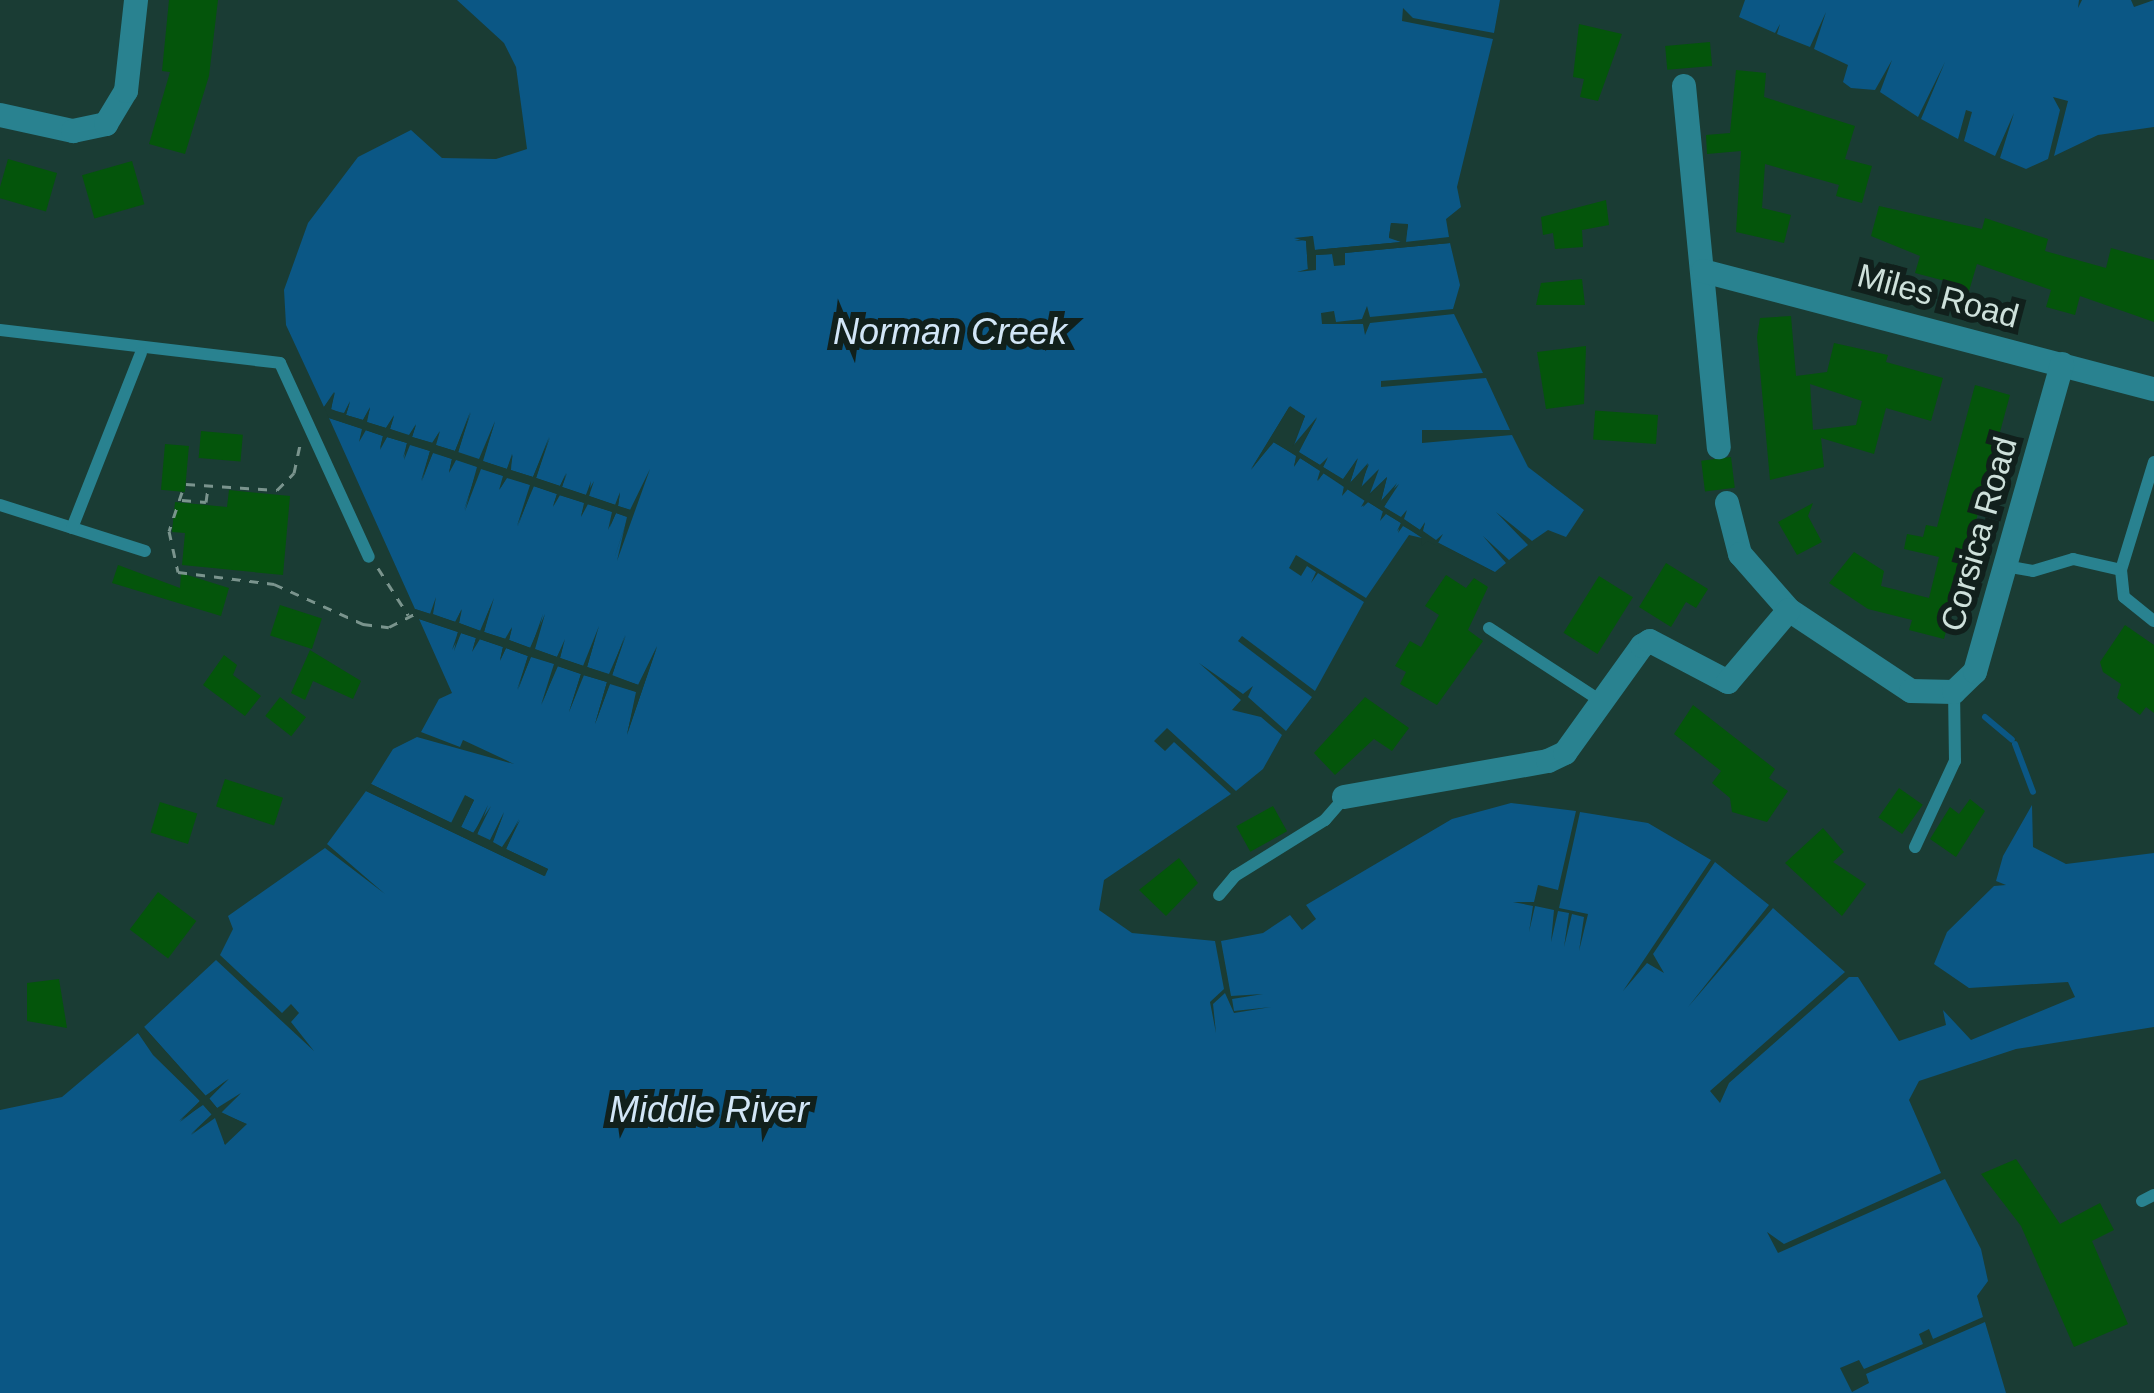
<!DOCTYPE html>
<html>
<head>
<meta charset="utf-8">
<style>
  body { margin:0 }
  #map { position:relative; width:2154px; height:1393px; overflow:hidden; background:#1a3c34; font-family:Arial,sans-serif }
  div>[style] { position:absolute }
  [style*='--x'] { left:calc(var(--x)*1px); top:calc(var(--y)*1px); width:calc(var(--w)*1px); rotate:calc(var(--a)*1deg) }
  .water>* { inset:0; background:#0b5785 }
  .pier>* { inset:0; background:#1a3c34 }
  .stream>* { height:6px; margin:-3px; padding:0 3px; transform-origin:3px; border-radius:3px; background:#0b5785 }
  .building>* { inset:0; background:#04550b; transform-origin:0 0 }
  .path>* { height:3px; margin-top:-1.5px; transform-origin:0; background:repeating-linear-gradient(90deg,#7a948d 0 9px,transparent 0 18px) }
  .lane>* { height:12px; margin:-6px; padding:0 6px; transform-origin:6px; border-radius:6px; background:#298290 }
  .street>* { height:24px; margin:-12px; padding:0 12px; transform-origin:12px; border-radius:12px; background:#298290 }
  span { translate:-50% -50%; white-space:nowrap; text-align:center; line-height:1.15; -webkit-text-stroke:12px #11201c; paint-order:stroke }
  .street-label { font-size:33px; color:#cee1db }
  .water-label { font-size:36px; color:#d2e6f7; font-style:italic }
</style>
</head>
<body>
<div id="map">
  <div class="water">
    <div style="clip-path:polygon(457px 0,1500px 0,1494px 33px,1413px 18px,1403px 8px,1402px 21px,1493px 39px,1457px 187px,1461px 207px,1446px 219px,1449px 237px,1405px 242px,1408px 225px,1391px 223px,1389px 237px,1402px 242px,1314px 250px,1312px 236px,1295px 241px,1306px 240px,1308px 270px,1315px 255px,1333px 254px,1345px 264px,1344px 253px,1450px 243px,1460px 285px,1453px 309px,1370px 317px,1367px 306px,1362px 319px,1336px 322px,1334px 311px,1321px 313px,1322px 324px,1363px 324px,1365px 335px,1370px 323px,1454px 314px,1483px 373px,1381px 381px,1381px 387px,1486px 378px,1510px 430px,1422px 430px,1422px 443px,1512px 435px,1528px 467px,1584px 510px,1566px 537px,1548px 530px,1532px 541px,1496px 512px,1528px 545px,1509px 560px,1483px 536px,1506px 563px,1495px 572px,1437px 542px,1422px 531px,1425px 523px,1420px 530px,1403px 519px,1406px 511px,1401px 518px,1384px 507px,1397px 483px,1381px 501px,1387px 477px,1368px 495px,1378px 470px,1359px 489px,1369px 464px,1350px 483px,1357px 459px,1343px 480px,1323px 467px,1327px 459px,1320px 465px,1298px 452px,1317px 418px,1293px 448px,1305px 416px,1289px 407px,1251px 470px,1273px 442px,1297px 456px,1294px 466px,1300px 458px,1321px 471px,1318px 481px,1323px 473px,1365px 501px,1363px 507px,1368px 502px,1401px 523px,1397px 531px,1403px 525px,1422px 538px,1409px 535px,1366px 598px,1296px 555px,1289px 568px,1301px 576px,1307px 566px,1316px 572px,1311px 583px,1318px 573px,1364px 602px,1315px 691px,1242px 636px,1238px 641px,1312px 697px,1286px 731px,1248px 697px,1253px 686px,1243px 694px,1199px 663px,1241px 700px,1232px 710px,1261px 717px,1282px 735px,1263px 769px,1236px 791px,1167px 728px,1154px 741px,1165px 751px,1174px 742px,1231px 794px,1104px 880px,1099px 910px,1132px 933px,1215px 941px,1224px 989px,1210px 1002px,1216px 1033px,1213px 1004px,1225px 993px,1234px 1013px,1271px 1007px,1234px 1011px,1232px 999px,1263px 994px,1231px 996px,1221px 941px,1263px 933px,1290px 915px,1302px 930px,1316px 919px,1306px 905px,1452px 819px,1511px 803px,1576px 811px,1558px 890px,1538px 885px,1534px 902px,1513px 902px,1533px 906px,1529px 932px,1535px 906px,1554px 910px,1551px 942px,1558px 911px,1569px 913px,1564px 947px,1572px 914px,1584px 917px,1579px 951px,1588px 914px,1559px 908px,1580px 812px,1648px 823px,1711px 860px,1623px 991px,1647px 963px,1664px 973px,1653px 954px,1715px 862px,1769px 905px,1688px 1007px,1773px 908px,1845px 972px,1710px 1091px,1720px 1103px,1729px 1083px,1849px 977px,1858px 977px,1899px 1041px,1946px 1025px,1943px 1010px,1971px 1040px,2075px 997px,2068px 982px,1969px 988px,1934px 964px,1947px 932px,1994px 886px,2006px 885px,1996px 881px,2003px 856px,2032px 805px,2033px 847px,2066px 864px,2154px 853px,2154px 1027px,2016px 1049px,1919px 1081px,1909px 1100px,1941px 1173px,1784px 1244px,1767px 1232px,1778px 1253px,1945px 1179px,1981px 1249px,1988px 1281px,1977px 1296px,1983px 1317px,1933px 1339px,1929px 1329px,1919px 1334px,1923px 1344px,1864px 1369px,1859px 1360px,1840px 1368px,1852px 1392px,1869px 1383px,1866px 1374px,1985px 1322px,2006px 1393px,0 1393px,0 1110px,62px 1097px,138px 1033px,200px 1101px,180px 1122px,203px 1104px,212px 1114px,191px 1134px,215px 1117px,225px 1128px,224px 1144px,246px 1124px,221px 1112px,240px 1094px,218px 1109px,209px 1099px,228px 1079px,206px 1096px,144px 1027px,216px 960px,314px 1051px,291px 1022px,299px 1013px,291px 1004px,282px 1013px,220px 955px,233px 929px,228px 916px,325px 848px,385px 894px,327px 844px,366px 791px,544px 876px,548px 869px,506px 849px,519px 819px,503px 848px,492px 843px,504px 813px,490px 841px,477px 835px,488px 805px,474px 833px,461px 827px,474px 800px,466px 796px,452px 823px,371px 784px,393px 749px,417px 737px,514px 764px,463px 740px,460px 747px,421px 732px,439px 699px,452px 693px,419px 619px,458px 632px,454px 651px,461px 633px,476px 638px,473px 649px,479px 639px,503px 647px,500px 660px,506px 648px,528px 656px,518px 690px,531px 656px,555px 664px,542px 704px,557px 666px,581px 674px,569px 712px,583px 675px,607px 682px,595px 724px,610px 683px,637px 692px,627px 734px,657px 647px,639px 685px,612px 676px,625px 635px,610px 675px,587px 667px,595px 639px,584px 666px,560px 658px,563px 645px,557px 657px,534px 649px,543px 614px,531px 648px,509px 640px,512px 628px,506px 639px,484px 632px,491px 605px,481px 631px,459px 623px,461px 610px,456px 622px,415px 609px,329px 418px,363px 429px,360px 439px,365px 430px,383px 436px,380px 448px,387px 437px,407px 443px,403px 458px,409px 444px,430px 451px,422px 481px,433px 452px,452px 459px,449px 472px,456px 459px,478px 467px,464px 510px,480px 468px,504px 476px,500px 489px,507px 477px,531px 485px,518px 526px,533px 486px,557px 494px,553px 506px,559px 495px,585px 503px,581px 516px,587px 504px,613px 512px,610px 527px,616px 513px,628px 517px,614px 559px,645px 468px,631px 510px,618px 506px,620px 493px,616px 505px,589px 496px,591px 481px,586px 495px,562px 487px,566px 473px,560px 486px,536px 478px,549px 437px,533px 477px,510px 470px,513px 454px,507px 469px,482px 461px,495px 422px,480px 460px,458px 453px,470px 412px,455px 451px,435px 445px,439px 432px,433px 443px,412px 437px,416px 425px,409px 436px,390px 429px,394px 416px,386px 428px,366px 422px,370px 408px,363px 420px,346px 415px,350px 402px,344px 414px,331px 409px,335px 392px,324px 407px,286px 325px,284px 290px,308px 223px,358px 157px,411px 130px,442px 158px,496px 159px,527px 149px,516px 67px,504px 43px)"></div>
    <div style="clip-path:polygon(1745px 0,2079px 0,2078px 8px,2082px 0,2131px 0,2134px 7px,2154px 0,2154px 127px,2098px 135px,2054px 156px,2068px 101px,2053px 97px,2060px 110px,2048px 159px,2026px 169px,2000px 158px,2014px 113px,1995px 156px,1964px 141px,1972px 112px,1966px 110px,1958px 139px,1921px 119px,1945px 62px,1918px 117px,1880px 92px,1892px 60px,1875px 90px,1851px 88px,1843px 82px,1848px 65px,1814px 49px,1826px 12px,1810px 47px,1777px 34px,1780px 24px,1775px 33px,1739px 17px)"></div>
  </div>
  <div class="pier">
    <div style="clip-path:polygon(1391px 223px,1408px 224px,1406px 242px,1450px 243px,1345px 253px,1345px 265px,1334px 266px,1332px 254px,1316px 255px,1316px 270px,1297px 272px,1308px 269px,1306px 241px,1294px 238px,1313px 236px,1315px 250px,1401px 242px,1389px 238px)"></div>
    <div style="clip-path:polygon(334px 392px,331px 410px,344px 413px,350px 401px,346px 415px,363px 420px,370px 407px,367px 422px,386px 428px,394px 415px,390px 429px,409px 435px,416px 424px,412px 437px,432px 443px,440px 431px,436px 445px,455px 451px,471px 412px,458px 452px,479px 459px,495px 421px,483px 461px,507px 469px,512px 454px,511px 470px,533px 477px,550px 437px,536px 478px,560px 486px,567px 473px,562px 487px,586px 495px,594px 481px,589px 496px,615px 505px,620px 492px,618px 506px,630px 510px,650px 469px,617px 561px,627px 517px,616px 513px,608px 530px,612px 512px,588px 504px,581px 517px,584px 503px,560px 495px,553px 507px,557px 494px,534px 486px,517px 526px,530px 485px,507px 478px,499px 490px,503px 476px,481px 469px,465px 511px,477px 467px,456px 460px,449px 473px,452px 459px,433px 453px,421px 481px,430px 451px,410px 445px,404px 460px,407px 443px,387px 437px,380px 450px,383px 436px,366px 430px,359px 442px,362px 429px,329px 418px,324px 407px)"></div>
    <div style="clip-path:polygon(1290px 406px,1305px 416px,1292px 447px,1317px 417px,1299px 452px,1320px 465px,1328px 457px,1323px 467px,1343px 479px,1358px 458px,1350px 483px,1368px 463px,1361px 489px,1379px 469px,1369px 496px,1387px 477px,1381px 501px,1399px 484px,1384px 507px,1401px 517px,1407px 510px,1404px 519px,1420px 530px,1425px 522px,1423px 531px,1436px 540px,1443px 534px,1438px 543px,1498px 574px,1427px 541px,1421px 547px,1422px 537px,1403px 526px,1398px 533px,1401px 523px,1386px 514px,1380px 521px,1383px 511px,1368px 502px,1361px 507px,1365px 500px,1348px 489px,1342px 496px,1344px 486px,1324px 473px,1317px 481px,1320px 471px,1300px 458px,1294px 467px,1296px 456px,1274px 442px,1251px 469px)"></div>
    <div style="clip-path:polygon(436px 597px,433px 614px,455px 622px,462px 609px,459px 623px,480px 631px,494px 598px,484px 632px,505px 639px,512px 627px,509px 640px,530px 648px,545px 614px,535px 649px,557px 657px,565px 639px,560px 658px,583px 666px,599px 626px,587px 667px,609px 674px,626px 635px,612px 675px,638px 685px,657px 646px,627px 735px,636px 692px,610px 684px,595px 724px,607px 682px,584px 675px,569px 712px,581px 674px,558px 666px,541px 705px,554px 664px,531px 657px,517px 690px,528px 656px,506px 648px,500px 661px,503px 647px,480px 639px,472px 652px,476px 638px,461px 633px,452px 650px,458px 632px,419px 619px,415px 609px,430px 614px)"></div>
    <div style="clip-path:polygon(371px 784px,451px 823px,465px 795px,474px 800px,461px 827px,473px 833px,491px 806px,477px 834px,490px 840px,504px 812px,493px 842px,502px 847px,520px 820px,506px 849px,548px 869px,545px 876px,366px 791px)"></div>
    <div style="clip-path:polygon(144px 1027px,205px 1096px,229px 1079px,209px 1098px,217px 1108px,241px 1093px,221px 1113px,247px 1124px,225px 1145px,215px 1118px,191px 1135px,212px 1115px,203px 1105px,179px 1121px,200px 1101px,153px 1055px,138px 1033px)"></div>
  </div>
  <div class="stream">
    <div style="--x:1985;--y:717;--w:35;--a:40"></div>
    <div style="--x:2015;--y:744;--w:51;--a:69.4"></div>
  </div>
  <div class="building">
    <div style="clip-path:polygon(169px 0,218px 0,209px 76px,185px 154px,149px 144px,170px 72px,162px 71px)"></div>
    <div style="clip-path:polygon(1579px 24px,1622px 34px,1598px 101px,1580px 97px,1584px 79px,1573px 77px)"></div>
    <div style="left:1710px;top:42px;width:24px;height:45px;rotate:85deg"></div>
    <div style="clip-path:polygon(1736px 70px,1766px 73px,1764px 97px,1855px 126px,1845px 159px,1872px 166px,1862px 203px,1836px 196px,1839px 185px,1765px 164px,1762px 208px,1791px 215px,1784px 243px,1736px 232px,1741px 151px,1707px 154px,1706px 135px,1730px 133px)"></div>
    <div style="left:8px;top:159px;width:51px;height:40px;rotate:16deg"></div>
    <div style="left:132px;top:161px;width:45px;height:52px;rotate:74deg"></div>
    <div style="clip-path:polygon(1606px 200px,1609px 225px,1582px 230px,1583px 247px,1555px 249px,1553px 233px,1543px 235px,1541px 217px)"></div>
    <div style="clip-path:polygon(1879px 206px,1982px 229px,1985px 218px,2048px 239px,2045px 251px,2106px 268px,2111px 248px,2154px 260px,2154px 322px,2080px 296px,2075px 315px,2046px 307px,2051px 290px,1977px 264px,1963px 311px,1943px 305px,1949px 282px,1915px 273px,1920px 256px,1871px 236px)"></div>
    <div style="clip-path:polygon(1582px 279px,1585px 305px,1536px 305px,1541px 283px)"></div>
    <div style="clip-path:polygon(evenodd,1791px 316px,1796px 376px,1827px 372px,1834px 343px,1888px 355px,1886px 362px,1943px 378px,1931px 421px,1886px 408px,1874px 454px,1821px 438px,1824px 467px,1770px 480px,1757px 337px,1760px 318px,1791px 316px,1810px 384px,1862px 401px,1856px 425px,1813px 430px,1810px 384px)"></div>
    <div style="clip-path:polygon(1586px 346px,1584px 404px,1546px 409px,1537px 352px)"></div>
    <div style="clip-path:polygon(1975px 385px,2010px 395px,1944px 639px,1909px 630px,1912px 620px,1868px 609px,1829px 583px,1854px 552px,1884px 571px,1881px 586px,1929px 598px,1939px 557px,1904px 549px,1907px 534px,1923px 537px,1926px 525px,1937px 527px)"></div>
    <div style="left:1658px;top:415px;width:29px;height:63px;rotate:94deg"></div>
    <div style="left:201px;top:431px;width:42px;height:27px;rotate:5deg"></div>
    <div style="left:165px;top:444px;width:24px;height:46px;rotate:5deg"></div>
    <div style="left:1731px;top:457px;width:31px;height:30px;rotate:83deg"></div>
    <div style="clip-path:polygon(229px 490px,290px 496px,283px 575px,182px 565px,185px 533px,172px 532px,175px 502px,227px 507px)"></div>
    <div style="clip-path:polygon(1813px 503px,1808px 516px,1822px 542px,1797px 555px,1778px 522px)"></div>
    <div style="clip-path:polygon(1666px 563px,1708px 589px,1696px 608px,1686px 602px,1671px 627px,1639px 607px)"></div>
    <div style="clip-path:polygon(118px 565px,180px 588px,181px 573px,229px 588px,221px 616px,112px 583px)"></div>
    <div style="clip-path:polygon(1446px 575px,1466px 588px,1474px 578px,1488px 587px,1468px 630px,1483px 641px,1437px 705px,1400px 684px,1406px 672px,1395px 666px,1410px 641px,1421px 647px,1439px 615px,1425px 606px)"></div>
    <div style="left:1599px;top:576px;width:40px;height:67px;rotate:32deg"></div>
    <div style="left:280px;top:605px;width:44px;height:32px;rotate:18deg"></div>
    <div style="clip-path:polygon(2125px 625px,2154px 645px,2154px 713px,2146px 707px,2140px 715px,2117px 698px,2121px 684px,2103px 672px,2100px 662px)"></div>
    <div style="clip-path:polygon(310px 650px,361px 681px,353px 699px,313px 681px,305px 700px,291px 693px)"></div>
    <div style="clip-path:polygon(224px 655px,237px 665px,233px 675px,261px 696px,245px 716px,203px 685px)"></div>
    <div style="left:280px;top:697px;width:33px;height:24px;rotate:38deg"></div>
    <div style="clip-path:polygon(1365px 697px,1409px 728px,1392px 751px,1374px 739px,1335px 775px,1314px 753px)"></div>
    <div style="clip-path:polygon(1693px 705px,1775px 769px,1769px 778px,1788px 791px,1767px 822px,1732px 812px,1730px 798px,1712px 783px,1721px 771px,1674px 734px)"></div>
    <div style="left:225px;top:779px;width:61px;height:29px;rotate:18deg"></div>
    <div style="left:1899px;top:788px;width:29px;height:36px;rotate:35deg"></div>
    <div style="clip-path:polygon(1970px 799px,1985px 811px,1956px 857px,1930px 839px,1950px 807px,1959px 814px)"></div>
    <div style="left:160px;top:802px;width:39px;height:32px;rotate:17deg"></div>
    <div style="left:1273px;top:806px;width:29px;height:42px;rotate:61deg"></div>
    <div style="clip-path:polygon(1823px 828px,1844px 852px,1833px 862px,1866px 884px,1842px 916px,1785px 863px)"></div>
    <div style="clip-path:polygon(1179px 858px,1198px 883px,1166px 916px,1139px 890px)"></div>
    <div style="left:158px;top:892px;width:48px;height:47px;rotate:37deg"></div>
    <div style="clip-path:polygon(59px 979px,67px 1028px,27px 1021px,27px 983px)"></div>
    <div style="clip-path:polygon(2016px 1159px,2060px 1224px,2100px 1203px,2114px 1230px,2092px 1241px,2128px 1324px,2074px 1347px,2021px 1226px,1981px 1174px)"></div>
  </div>
  <div class="path">
    <div style="--x:186;--y:484;--w:91;--a:3.8"></div>
    <div style="--x:277;--y:490;--w:24;--a:-45"></div>
    <div style="--x:294;--y:473;--w:29;--a:-78"></div>
    <div style="--x:182;--y:492;--w:41;--a:108.4"></div>
    <div style="--x:169;--y:531;--w:42;--a:77.6"></div>
    <div style="--x:178;--y:572;--w:97;--a:7.1"></div>
    <div style="--x:274;--y:584;--w:98;--a:24.2"></div>
    <div style="--x:363;--y:624;--w:26;--a:7"></div>
    <div style="--x:389;--y:627;--w:30;--a:-27"></div>
    <div style="--x:182;--y:500;--w:24;--a:5"></div>
    <div style="--x:206;--y:502;--w:15;--a:-82"></div>
    <div style="--x:378;--y:568;--w:56;--a:57.4"></div>
  </div>
  <div class="lane">
    <div style="--x:0;--y:330;--w:282;--a:6.7"></div>
    <div style="--x:280;--y:363;--w:213;--a:65.4"></div>
    <div style="--x:2154;--y:462;--w:113;--a:107"></div>
    <div style="--x:2121;--y:570;--w:27;--a:84"></div>
    <div style="--x:2124;--y:597;--w:38;--a:39"></div>
    <div style="--x:0;--y:505;--w:152;--a:17.6"></div>
    <div style="--x:72;--y:528;--w:188;--a:-68.5"></div>
    <div style="--x:2005;--y:566;--w:28;--a:10"></div>
    <div style="--x:2033;--y:571;--w:42;--a:-16.7"></div>
    <div style="--x:2073;--y:559;--w:49;--a:12.9"></div>
    <div style="--x:1489;--y:628;--w:134;--a:33.1"></div>
    <div style="--x:1915;--y:847;--w:95;--a:-65.1"></div>
    <div style="--x:1955;--y:761;--w:69;--a:-90.8"></div>
    <div style="--x:1219;--y:895;--w:25;--a:-50"></div>
    <div style="--x:1235;--y:876;--w:106;--a:-31.9"></div>
    <div style="--x:1325;--y:820;--w:29;--a:-49"></div>
    <div style="--x:2142;--y:1201;--w:13;--a:-27"></div>
  </div>
  <div class="street">
    <div style="--x:1684;--y:86;--w:363;--a:84.5"></div>
    <div style="--x:0;--y:115;--w:75;--a:12.4"></div>
    <div style="--x:73;--y:131;--w:34;--a:-12"></div>
    <div style="--x:106;--y:124;--w:39;--a:-59"></div>
    <div style="--x:126;--y:91;--w:92;--a:-83.7"></div>
    <div style="--x:1703;--y:271;--w:466;--a:14.7"></div>
    <div style="--x:1727;--y:503;--w:53;--a:75.7"></div>
    <div style="--x:1740;--y:554;--w:74;--a:48.8"></div>
    <div style="--x:1789;--y:610;--w:146;--a:33.6"></div>
    <div style="--x:1911;--y:691;--w:43;--a:1.3"></div>
    <div style="--x:1954;--y:692;--w:29;--a:-44"></div>
    <div style="--x:1975;--y:672;--w:320;--a:-74.2"></div>
    <div style="--x:1344;--y:797;--w:207;--a:-10"></div>
    <div style="--x:1548;--y:761;--w:19;--a:-25"></div>
    <div style="--x:1565;--y:753;--w:132;--a:-54.3"></div>
    <div style="--x:1642;--y:646;--w:9;--a:-32"></div>
    <div style="--x:1650;--y:641;--w:88;--a:27.7"></div>
    <div style="--x:1728;--y:682;--w:94;--a:-49.7"></div>
  </div>
  <div class="street-label">
    <span style="left:1938px;top:296px;rotate:15deg">Miles Road</span>
    <span style="left:1979px;top:534px;rotate:-74deg">Corsica Road</span>
  </div>
  <div class="water-label">
    <span style="left:950px;top:332px">Norman Creek</span>
    <span style="left:709px;top:1110px">Middle River</span>
  </div>
</div>
</body>
</html>
